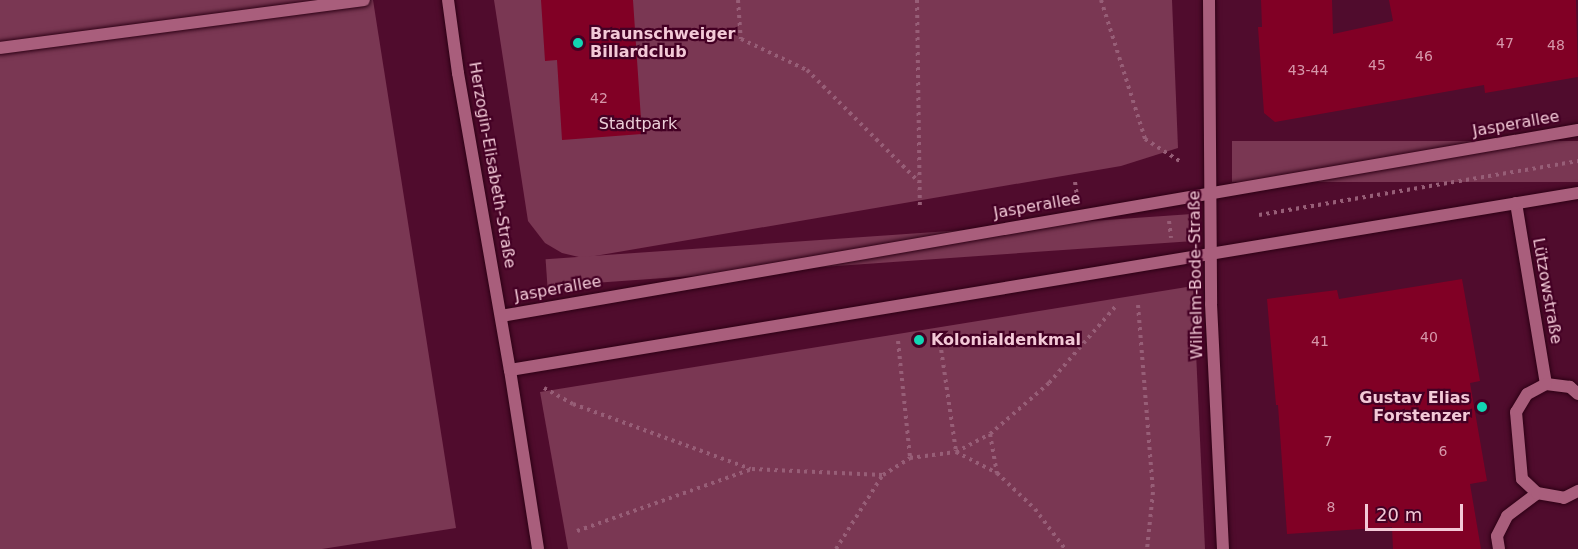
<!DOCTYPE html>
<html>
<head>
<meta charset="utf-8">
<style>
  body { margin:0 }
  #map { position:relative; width:1578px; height:549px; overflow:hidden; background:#500c2d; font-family:"DejaVu Sans",sans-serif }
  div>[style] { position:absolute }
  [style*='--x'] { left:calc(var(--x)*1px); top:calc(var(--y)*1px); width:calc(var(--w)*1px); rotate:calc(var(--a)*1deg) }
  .green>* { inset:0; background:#7a3753; transform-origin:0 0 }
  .building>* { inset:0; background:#810025 }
  .path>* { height:4px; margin-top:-2px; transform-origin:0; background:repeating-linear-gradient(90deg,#975e77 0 3px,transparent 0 7.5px) }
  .roads { filter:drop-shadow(0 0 2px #2d0015) drop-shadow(0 0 2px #2d0015) }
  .service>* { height:12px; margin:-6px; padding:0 6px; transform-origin:6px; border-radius:6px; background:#a95e7c }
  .minor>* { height:12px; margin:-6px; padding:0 6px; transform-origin:6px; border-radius:6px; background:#a95e7c }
  .tertiary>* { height:12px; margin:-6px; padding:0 6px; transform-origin:6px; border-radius:6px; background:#a95e7c }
  .dots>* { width:16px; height:16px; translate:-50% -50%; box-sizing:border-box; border:3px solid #440024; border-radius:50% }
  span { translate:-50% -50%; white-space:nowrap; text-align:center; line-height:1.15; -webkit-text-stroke:4.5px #440024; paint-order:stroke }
  .number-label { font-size:14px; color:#d697aa }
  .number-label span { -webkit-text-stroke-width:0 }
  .poi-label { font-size:16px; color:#f3c9d7; font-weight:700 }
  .left { translate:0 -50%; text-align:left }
  .right { translate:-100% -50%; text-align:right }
  .park-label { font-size:16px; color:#ecced8 }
  .street-label { font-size:16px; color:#f3c9d7 }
  .scale { position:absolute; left:1365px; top:504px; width:98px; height:27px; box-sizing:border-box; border:3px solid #f3c9d7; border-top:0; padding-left:8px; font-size:18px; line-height:21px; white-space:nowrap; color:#f3c9d7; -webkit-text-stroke:4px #440024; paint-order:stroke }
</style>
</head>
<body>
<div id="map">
  <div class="green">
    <div style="clip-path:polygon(0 0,373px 0,456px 528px,322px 549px,0 549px)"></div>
    <div style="clip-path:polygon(494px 0,1172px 0,1178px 148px,1121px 166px,583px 258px,562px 253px,545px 243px,528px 221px)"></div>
    <div style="left:1578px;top:141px;width:41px;height:346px;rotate:90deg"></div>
    <div style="left:1192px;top:214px;width:27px;height:648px;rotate:86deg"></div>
    <div style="clip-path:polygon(1193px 286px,1205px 549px,568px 549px,540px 392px)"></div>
  </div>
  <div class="building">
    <div style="clip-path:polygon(541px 0,633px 0,642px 134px,562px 140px,557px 60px,545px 61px)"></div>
    <div style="clip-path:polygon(1261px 0,1332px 0,1333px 34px,1393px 21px,1389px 0,1576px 0,1578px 77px,1485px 93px,1484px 85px,1275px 122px,1264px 113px,1258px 27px,1262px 27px)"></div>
    <div style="clip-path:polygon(1462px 279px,1480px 381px,1470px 383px,1487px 481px,1470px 484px,1481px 549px,1393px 549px,1392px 527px,1287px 534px,1278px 405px,1276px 405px,1267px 299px,1337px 290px,1339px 299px)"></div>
  </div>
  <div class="path">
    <div style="--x:738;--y:0;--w:39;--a:86"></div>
    <div style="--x:741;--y:39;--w:73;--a:25.2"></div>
    <div style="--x:807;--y:70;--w:158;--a:45"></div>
    <div style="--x:917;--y:0;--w:210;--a:89.2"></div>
    <div style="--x:1101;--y:0;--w:146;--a:72.4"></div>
    <div style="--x:1145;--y:139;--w:43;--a:32.6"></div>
    <div style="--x:1075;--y:182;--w:14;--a:82"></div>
    <div style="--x:1259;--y:215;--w:324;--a:-9.6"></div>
    <div style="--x:1169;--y:221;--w:17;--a:83"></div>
    <div style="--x:1138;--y:305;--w:188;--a:85.4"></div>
    <div style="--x:1153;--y:492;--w:57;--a:96"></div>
    <div style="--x:939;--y:335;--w:118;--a:81.7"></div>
    <div style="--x:956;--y:452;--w:46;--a:27.1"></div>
    <div style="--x:898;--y:341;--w:118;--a:84.1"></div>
    <div style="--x:544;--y:388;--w:33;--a:29"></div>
    <div style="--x:573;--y:404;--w:189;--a:20.1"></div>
    <div style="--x:990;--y:434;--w:40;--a:80"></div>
    <div style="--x:997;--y:473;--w:52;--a:43.5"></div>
    <div style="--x:1035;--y:509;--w:50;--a:53.1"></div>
    <div style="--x:577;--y:531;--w:186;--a:-19.5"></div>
    <div style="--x:752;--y:469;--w:131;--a:2.6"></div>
    <div style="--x:883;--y:475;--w:32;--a:-32"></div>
    <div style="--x:910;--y:458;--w:46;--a:-7.4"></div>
    <div style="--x:956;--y:452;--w:38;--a:-28"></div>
    <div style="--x:990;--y:434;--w:78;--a:-40.8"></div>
    <div style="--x:1049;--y:383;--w:101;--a:-49"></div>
    <div style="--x:836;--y:549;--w:86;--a:-57.8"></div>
  </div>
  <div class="roads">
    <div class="service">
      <div style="--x:0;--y:48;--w:367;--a:-7.5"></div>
      <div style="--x:1499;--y:549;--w:13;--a:-99"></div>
      <div style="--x:1497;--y:536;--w:22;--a:-63"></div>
      <div style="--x:1507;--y:516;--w:38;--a:-37"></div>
    </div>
    <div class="minor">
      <div style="--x:1209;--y:0;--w:304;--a:89.6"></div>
      <div style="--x:1211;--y:304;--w:245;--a:87.2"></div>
      <div style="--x:1516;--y:203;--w:183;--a:80.6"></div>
      <div style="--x:510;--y:370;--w:181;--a:81.1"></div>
      <div style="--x:1578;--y:394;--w:11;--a:-139"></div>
      <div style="--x:1570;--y:387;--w:24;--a:-173"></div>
      <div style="--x:1546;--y:384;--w:21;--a:152"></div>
      <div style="--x:1527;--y:394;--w:21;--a:121"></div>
      <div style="--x:1516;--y:412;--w:67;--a:84.9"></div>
      <div style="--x:1522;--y:479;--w:21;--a:43"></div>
      <div style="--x:1537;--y:493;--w:27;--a:10"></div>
      <div style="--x:1564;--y:498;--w:16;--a:-27"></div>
    </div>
    <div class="tertiary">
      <div style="--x:448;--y:0;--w:74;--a:82.2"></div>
      <div style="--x:458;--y:73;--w:302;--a:80.1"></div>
      <div style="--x:510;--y:370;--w:1083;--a:-9.41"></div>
      <div style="--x:501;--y:316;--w:1093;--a:-9.8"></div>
    </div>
  </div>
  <div class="dots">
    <div style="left:578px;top:43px;background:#12d5b4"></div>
    <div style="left:919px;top:340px;background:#12d5b4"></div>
    <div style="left:1482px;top:407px;background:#12d5b4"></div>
  </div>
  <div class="number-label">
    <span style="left:1505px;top:43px">47</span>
    <span style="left:1556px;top:45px">48</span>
    <span style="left:1424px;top:56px">46</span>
    <span style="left:1377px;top:65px">45</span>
    <span style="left:1308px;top:70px">43-44</span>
    <span style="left:599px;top:98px">42</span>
    <span style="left:1429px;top:337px">40</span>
    <span style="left:1320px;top:341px">41</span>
    <span style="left:1328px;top:441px">7</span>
    <span style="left:1443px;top:451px">6</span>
    <span style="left:1331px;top:507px">8</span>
  </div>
  <div class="poi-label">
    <span class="left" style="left:590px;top:43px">Braunschweiger<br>Billardclub</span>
    <span class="left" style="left:931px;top:340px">Kolonialdenkmal</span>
    <span class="right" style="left:1470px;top:407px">Gustav Elias<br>Forstenzer</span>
  </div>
  <div class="park-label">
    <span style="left:638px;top:124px">Stadtpark</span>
  </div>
  <div class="street-label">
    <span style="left:1516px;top:124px;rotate:-10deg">Jasperallee</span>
    <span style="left:492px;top:165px;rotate:80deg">Herzogin-Elisabeth-Straße</span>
    <span style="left:1037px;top:206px;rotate:-10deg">Jasperallee</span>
    <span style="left:1196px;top:275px;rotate:-91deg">Wilhelm-Bode-Straße</span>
    <span style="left:558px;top:289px;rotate:-10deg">Jasperallee</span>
    <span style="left:1547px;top:291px;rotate:80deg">Lützowstraße</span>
  </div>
  <div class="scale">20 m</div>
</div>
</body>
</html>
